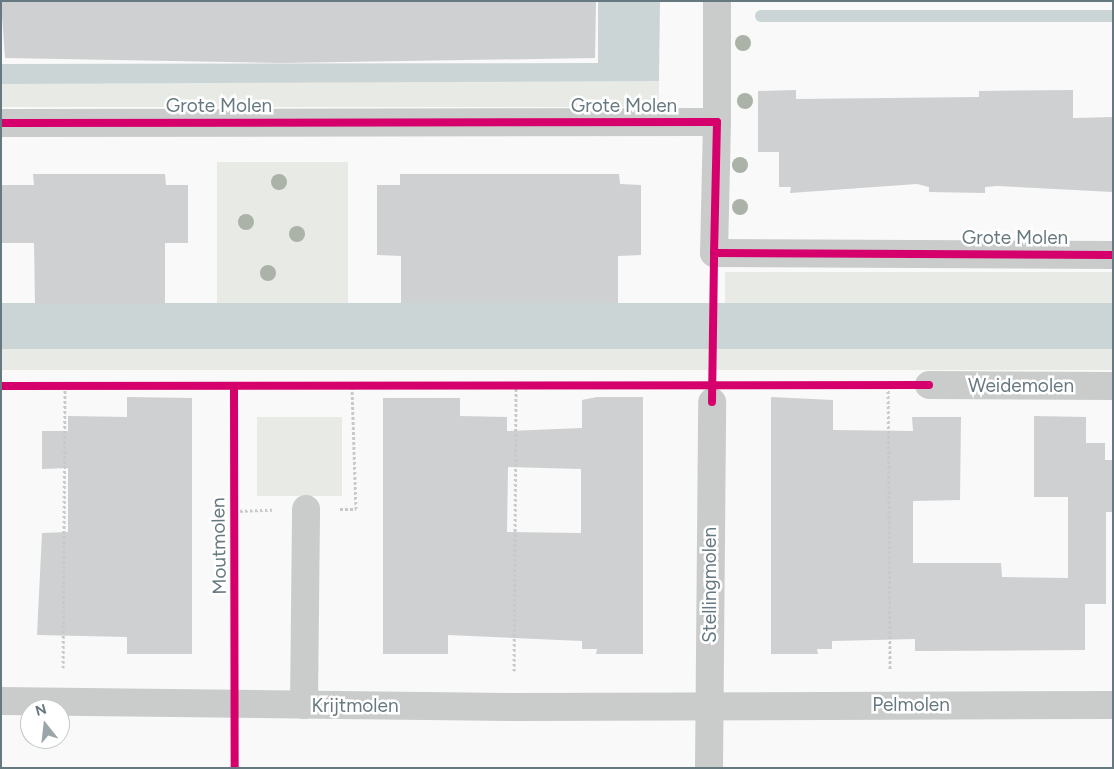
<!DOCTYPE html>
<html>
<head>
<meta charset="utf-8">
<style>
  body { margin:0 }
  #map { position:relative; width:1114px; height:769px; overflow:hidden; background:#f9f9f9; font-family:Figtree,sans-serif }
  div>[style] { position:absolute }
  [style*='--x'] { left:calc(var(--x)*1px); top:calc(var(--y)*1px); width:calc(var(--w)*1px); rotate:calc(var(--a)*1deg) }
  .green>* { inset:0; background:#e8eae6; transform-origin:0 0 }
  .water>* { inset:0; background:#cbd5d5; transform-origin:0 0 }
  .stream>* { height:12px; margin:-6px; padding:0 6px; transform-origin:6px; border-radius:6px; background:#cbd5d5 }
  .building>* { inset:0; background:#ced0d1 }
  .path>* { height:3px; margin-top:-1.5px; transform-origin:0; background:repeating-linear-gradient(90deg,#c8c9ca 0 2.5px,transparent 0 5px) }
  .minor>* { height:28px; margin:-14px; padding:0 14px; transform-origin:14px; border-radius:14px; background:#cacccc }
  .cycleway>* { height:8px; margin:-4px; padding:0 4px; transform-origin:4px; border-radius:4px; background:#d6006c }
  .trees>* { width:16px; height:16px; margin:-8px; border-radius:50%; background:#abb3a8 }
  span { translate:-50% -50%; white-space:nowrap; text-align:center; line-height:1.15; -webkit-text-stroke:5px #fff; paint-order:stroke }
  .street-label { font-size:19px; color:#677980 }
  .frame { position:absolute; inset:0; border:2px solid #677980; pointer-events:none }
  .north { position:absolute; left:20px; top:699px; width:50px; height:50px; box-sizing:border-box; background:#fff; border:1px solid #c2c9cc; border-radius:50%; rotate:344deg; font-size:14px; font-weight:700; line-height:20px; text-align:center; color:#677980 }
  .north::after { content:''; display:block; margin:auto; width:18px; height:22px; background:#9aa6aa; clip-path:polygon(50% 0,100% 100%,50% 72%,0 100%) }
</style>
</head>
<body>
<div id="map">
  <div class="green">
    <div style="left:659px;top:81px;width:26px;height:658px;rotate:90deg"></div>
    <div style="left:348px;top:162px;width:143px;height:131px;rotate:90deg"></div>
    <div style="left:1113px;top:272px;width:31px;height:388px;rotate:90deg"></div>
    <div style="left:1px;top:349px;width:1112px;height:21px"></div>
    <div style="left:257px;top:417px;width:85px;height:79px"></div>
  </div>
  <div class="water">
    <div style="clip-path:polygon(598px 1px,660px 1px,659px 81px,1px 84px,1px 64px,598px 63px)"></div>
    <div style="left:1113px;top:303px;width:46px;height:1112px;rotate:90deg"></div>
  </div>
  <div class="stream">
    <div style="--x:761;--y:16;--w:352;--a:0"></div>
  </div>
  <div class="building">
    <div style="clip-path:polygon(1px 1px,596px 1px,595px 58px,281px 63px,5px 58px)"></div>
    <div style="clip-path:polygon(796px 90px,796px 99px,979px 97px,979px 91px,1073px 90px,1073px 118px,1113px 117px,1113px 192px,997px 186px,985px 187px,985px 193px,929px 192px,929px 187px,917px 184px,790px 193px,791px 187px,779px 187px,779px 152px,758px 152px,758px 91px)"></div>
    <div style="clip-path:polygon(33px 174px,165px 174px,166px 185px,188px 185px,188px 243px,165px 243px,165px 304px,35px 304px,34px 243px,1px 243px,1px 185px,34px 185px)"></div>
    <div style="clip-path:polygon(400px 174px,619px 174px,620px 184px,641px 185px,641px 255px,618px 256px,618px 303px,401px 303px,401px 256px,377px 255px,377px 185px,400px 185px)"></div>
    <div style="clip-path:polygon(127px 397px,192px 398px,192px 654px,127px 654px,127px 637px,37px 635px,42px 533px,68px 532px,68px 468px,42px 469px,42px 431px,68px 431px,68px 416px,127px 417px)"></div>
    <div style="clip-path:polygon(evenodd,597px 397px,643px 397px,643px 654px,596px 654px,597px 649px,582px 649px,582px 641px,448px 635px,448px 654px,383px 654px,383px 398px,460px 398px,460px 416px,507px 417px,507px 431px,582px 428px,582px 400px,597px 397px,508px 467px,581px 469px,581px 533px,507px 532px,508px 467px)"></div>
    <div style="clip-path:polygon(771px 397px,833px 400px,833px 430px,913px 431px,912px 417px,961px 417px,960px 500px,913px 501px,913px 563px,1001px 563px,1002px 577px,1068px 578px,1068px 497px,1034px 497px,1034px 416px,1086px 417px,1086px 443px,1105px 443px,1105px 460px,1113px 460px,1113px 512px,1106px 512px,1106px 604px,1085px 604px,1085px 650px,915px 651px,915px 639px,832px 641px,832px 649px,817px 649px,818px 654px,771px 654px)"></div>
  </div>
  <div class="path">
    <div style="--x:888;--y:386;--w:284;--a:89.6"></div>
    <div style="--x:340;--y:509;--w:16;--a:0"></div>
    <div style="--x:356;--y:509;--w:123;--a:-91.9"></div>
    <div style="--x:235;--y:511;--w:37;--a:-2"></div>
    <div style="--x:63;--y:668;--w:282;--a:-89.6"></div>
    <div style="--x:514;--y:671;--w:287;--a:-89.6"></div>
  </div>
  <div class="minor">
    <div style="--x:717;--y:122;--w:121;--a:-90"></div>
    <div style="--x:1;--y:123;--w:716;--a:-0.08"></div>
    <div style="--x:717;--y:122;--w:131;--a:91.3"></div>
    <div style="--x:714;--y:253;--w:399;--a:0.3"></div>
    <div style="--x:929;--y:385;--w:184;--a:0.3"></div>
    <div style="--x:1;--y:701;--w:512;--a:0.67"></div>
    <div style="--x:513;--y:707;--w:600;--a:-0.19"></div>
    <div style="--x:304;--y:705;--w:196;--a:-89.4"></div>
    <div style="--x:709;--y:768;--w:366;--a:-89.5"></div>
  </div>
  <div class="cycleway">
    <div style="--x:1;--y:123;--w:716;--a:-0.08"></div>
    <div style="--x:717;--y:122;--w:131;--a:91.3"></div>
    <div style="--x:714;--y:253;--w:399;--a:0.3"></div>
    <div style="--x:1;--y:386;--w:928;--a:-0.06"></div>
    <div style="--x:234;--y:386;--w:382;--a:89.9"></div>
    <div style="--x:712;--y:402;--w:149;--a:-89.2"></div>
  </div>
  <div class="trees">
    <div style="left:743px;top:43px"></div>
    <div style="left:745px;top:101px"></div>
    <div style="left:740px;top:165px"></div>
    <div style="left:279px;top:182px"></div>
    <div style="left:740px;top:207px"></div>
    <div style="left:246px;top:222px"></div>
    <div style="left:297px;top:234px"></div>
    <div style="left:268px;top:273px"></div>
  </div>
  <div class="street-label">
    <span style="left:219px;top:106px">Grote Molen</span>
    <span style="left:624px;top:106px">Grote Molen</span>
    <span style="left:1015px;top:238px">Grote Molen</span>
    <span style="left:1021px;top:386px">Weidemolen</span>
    <span style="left:219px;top:546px;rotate:-91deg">Moutmolen</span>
    <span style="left:710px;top:585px;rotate:-90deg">Stellingmolen</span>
    <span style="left:911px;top:705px">Pelmolen</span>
    <span style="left:355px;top:706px">Krijtmolen</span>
  </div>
  <div class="frame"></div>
  <div class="north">N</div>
</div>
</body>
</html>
